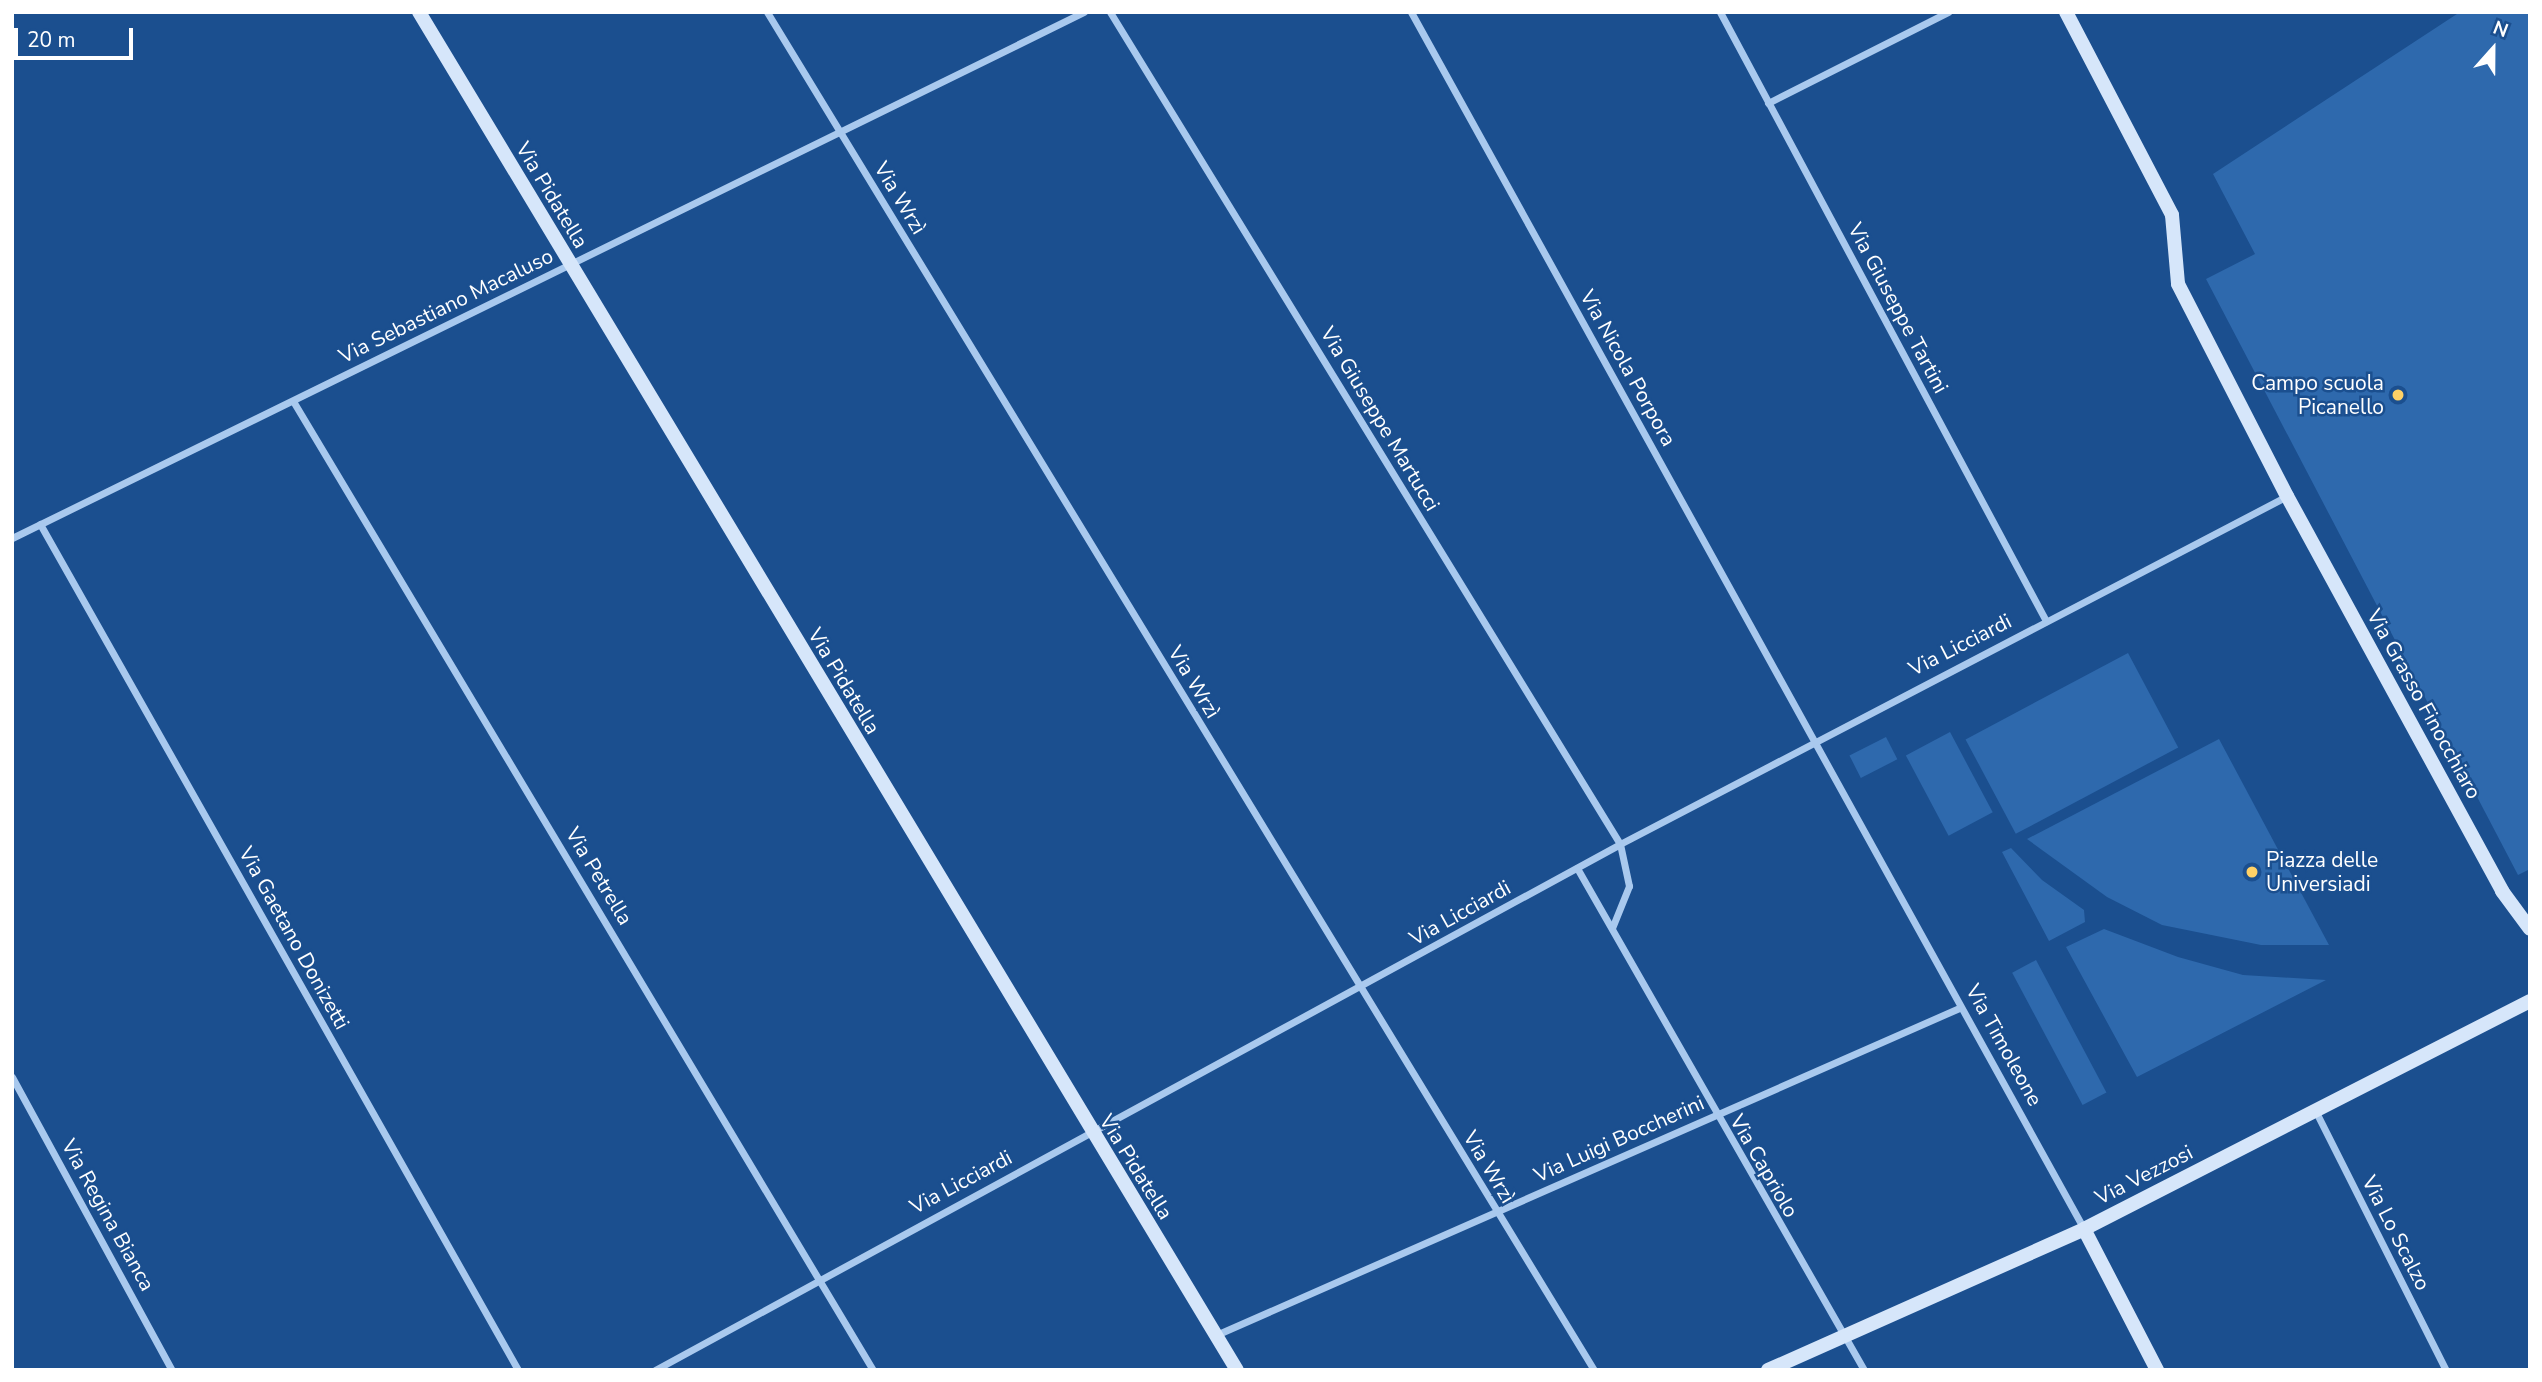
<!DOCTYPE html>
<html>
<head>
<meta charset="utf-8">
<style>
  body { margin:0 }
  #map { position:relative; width:2542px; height:1382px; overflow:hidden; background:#1b4f8f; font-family:"Nunito Sans",sans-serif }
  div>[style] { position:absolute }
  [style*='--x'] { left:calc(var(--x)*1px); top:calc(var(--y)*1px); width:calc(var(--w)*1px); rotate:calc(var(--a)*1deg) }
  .green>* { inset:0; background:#2e69ad; transform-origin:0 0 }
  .street>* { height:7px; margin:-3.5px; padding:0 3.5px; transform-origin:3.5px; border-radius:3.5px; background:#a9c9ee }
  .secondary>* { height:14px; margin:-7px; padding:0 7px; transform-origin:7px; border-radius:7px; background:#d6e6fa }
  .dots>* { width:19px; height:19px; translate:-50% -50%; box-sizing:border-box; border:4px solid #1b4f8f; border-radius:50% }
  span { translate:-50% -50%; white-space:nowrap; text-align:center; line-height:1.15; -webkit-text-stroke:5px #1b4f8f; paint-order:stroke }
  .street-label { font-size:21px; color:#fff }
  .poi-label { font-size:21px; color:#fff }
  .right { translate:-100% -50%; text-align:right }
  .left { translate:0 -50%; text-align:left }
  .frame { position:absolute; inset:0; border:14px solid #fff; pointer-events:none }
  .north { position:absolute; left:2458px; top:14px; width:70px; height:70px; -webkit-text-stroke:5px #1b4f8f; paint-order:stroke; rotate:21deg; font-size:19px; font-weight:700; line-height:28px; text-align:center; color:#fff }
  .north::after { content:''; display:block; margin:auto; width:24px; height:32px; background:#fff; clip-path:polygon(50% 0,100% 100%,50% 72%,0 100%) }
  .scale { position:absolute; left:14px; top:28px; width:119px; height:32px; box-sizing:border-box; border:4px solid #fff; border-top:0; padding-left:9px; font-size:21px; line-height:24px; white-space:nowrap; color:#fff; -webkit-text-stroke:5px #1b4f8f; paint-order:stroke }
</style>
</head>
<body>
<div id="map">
  <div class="green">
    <div style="clip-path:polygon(2460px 12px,2530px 12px,2530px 869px,2518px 875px,2206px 279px,2255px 254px,2213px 174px)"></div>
    <div style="left:2128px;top:653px;width:107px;height:184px;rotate:62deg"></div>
    <div style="left:1950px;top:732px;width:91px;height:50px;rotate:62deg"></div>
    <div style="left:1886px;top:737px;width:25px;height:41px;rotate:63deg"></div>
    <div style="clip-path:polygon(2219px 739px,2329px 945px,2261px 945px,2162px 925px,2107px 897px,2027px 839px)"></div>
    <div style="clip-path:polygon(2011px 848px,2042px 880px,2084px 910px,2085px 922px,2049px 941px,2002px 852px)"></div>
    <div style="clip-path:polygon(2104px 929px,2178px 957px,2243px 975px,2326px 980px,2137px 1077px,2066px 947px)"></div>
    <div style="left:2036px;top:960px;width:150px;height:27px;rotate:62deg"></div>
  </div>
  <div class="street">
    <div style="--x:767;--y:12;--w:1590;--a:58.66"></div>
    <div style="--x:1110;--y:12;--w:976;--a:58.49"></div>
    <div style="--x:1620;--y:844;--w:43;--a:77.9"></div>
    <div style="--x:1629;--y:886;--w:45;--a:112"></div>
    <div style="--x:1411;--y:12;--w:1391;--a:61.06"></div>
    <div style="--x:1720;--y:12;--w:691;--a:61.84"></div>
    <div style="--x:1768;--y:103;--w:202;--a:-26.8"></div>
    <div style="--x:293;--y:401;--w:1129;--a:59.1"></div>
    <div style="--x:40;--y:524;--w:972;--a:60.53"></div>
    <div style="--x:12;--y:538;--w:1194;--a:-26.14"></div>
    <div style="--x:1577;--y:868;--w:578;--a:60.24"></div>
    <div style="--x:12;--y:1077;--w:334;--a:61.4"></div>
    <div style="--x:2316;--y:1112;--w:289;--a:63.3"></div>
    <div style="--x:1216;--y:1335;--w:812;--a:-23.75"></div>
    <div style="--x:655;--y:1370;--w:1099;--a:-28.59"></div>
    <div style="--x:1620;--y:844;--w:752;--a:-27.55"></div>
  </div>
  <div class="secondary">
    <div style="--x:419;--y:12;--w:1585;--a:58.94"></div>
    <div style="--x:2066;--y:12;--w:229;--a:62.4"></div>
    <div style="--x:2172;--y:215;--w:69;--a:85"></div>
    <div style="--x:2178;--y:284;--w:238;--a:62.8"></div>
    <div style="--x:2287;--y:496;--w:450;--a:61.4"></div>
    <div style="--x:2502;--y:891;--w:47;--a:53.6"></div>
    <div style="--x:2084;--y:1229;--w:159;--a:62.6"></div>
    <div style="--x:1768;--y:1370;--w:346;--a:-24"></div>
    <div style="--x:2084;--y:1229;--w:501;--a:-27.08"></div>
  </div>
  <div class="dots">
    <div style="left:2398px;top:395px;background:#ffd166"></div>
    <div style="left:2252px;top:872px;background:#ffd166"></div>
  </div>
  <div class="street-label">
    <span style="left:552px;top:195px;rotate:59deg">Via Pidatella</span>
    <span style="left:900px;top:198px;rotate:59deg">Via Wrzì</span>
    <span style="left:446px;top:306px;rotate:-26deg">Via Sebastiano Macaluso</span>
    <span style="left:1898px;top:308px;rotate:62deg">Via Giuseppe Tartini</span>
    <span style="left:1628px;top:368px;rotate:61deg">Via Nicola Porpora</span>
    <span style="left:1380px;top:419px;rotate:59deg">Via Giuseppe Martucci</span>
    <span style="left:1960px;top:645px;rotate:-27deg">Via Licciardi</span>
    <span style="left:844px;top:681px;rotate:59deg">Via Pidatella</span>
    <span style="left:1194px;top:682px;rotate:59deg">Via Wrzì</span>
    <span style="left:2424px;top:704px;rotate:61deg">Via Grasso Finocchiaro</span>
    <span style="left:599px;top:876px;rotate:59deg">Via Petrella</span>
    <span style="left:1460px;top:913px;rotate:-29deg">Via Licciardi</span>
    <span style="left:294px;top:938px;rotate:61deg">Via Gaetano Donizetti</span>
    <span style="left:2004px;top:1045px;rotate:61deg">Via Timoleone</span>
    <span style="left:1619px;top:1139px;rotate:-24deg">Via Luigi Boccherini</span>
    <span style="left:1764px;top:1166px;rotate:60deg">Via Capriolo</span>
    <span style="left:1136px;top:1167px;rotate:58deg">Via Pidatella</span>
    <span style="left:1489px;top:1167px;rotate:59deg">Via Wrzì</span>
    <span style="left:2144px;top:1175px;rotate:-27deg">Via Vezzosi</span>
    <span style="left:961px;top:1182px;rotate:-28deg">Via Licciardi</span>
    <span style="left:108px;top:1215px;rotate:61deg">Via Regina Bianca</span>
    <span style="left:2396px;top:1233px;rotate:63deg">Via Lo Scalzo</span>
  </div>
  <div class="poi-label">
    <span class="right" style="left:2384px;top:395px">Campo scuola<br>Picanello</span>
    <span class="left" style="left:2266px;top:872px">Piazza delle<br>Universiadi</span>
  </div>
  <div class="frame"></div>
  <div class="north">N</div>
  <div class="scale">20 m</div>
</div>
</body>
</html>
